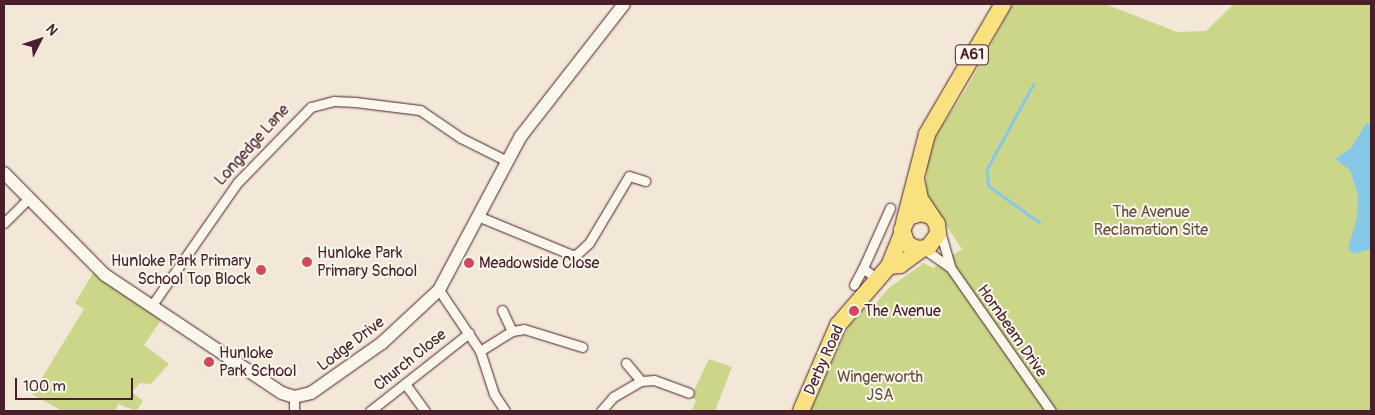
<!DOCTYPE html>
<html>
<head>
<meta charset="utf-8">
<style>
  body { margin:0 }
  #map { position:relative; width:1375px; height:415px; overflow:hidden; background:#f3e8d8; font-family:Pangolin,sans-serif }
  div>[style] { position:absolute }
  [style*='--x'] { left:calc(var(--x)*1px); top:calc(var(--y)*1px); width:calc(var(--w)*1px); rotate:calc(var(--a)*1deg) }
  .green>* { inset:0; background:#cbd689 }
  .water>* { inset:0; background:#87c8e8 }
  .stream>* { height:2.5px; margin:-1.25px; padding:0 1.25px; transform-origin:1.25px; border-radius:1.25px; background:#87c8e8 }
  .roads { filter:drop-shadow(0 0 1px #4a1f2b) drop-shadow(0 0 1px #4a1f2b) }
  .street>* { height:9px; margin:-4.5px; padding:0 4.5px; transform-origin:4.5px; border-radius:4.5px; background:#fbf7ec }
  .secondary>* { height:12px; margin:-6px; padding:0 6px; transform-origin:6px; border-radius:6px; background:#fbf7ec }
  .highway>* { height:16px; margin:-8px; padding:0 8px; transform-origin:8px; border-radius:8px; background:#fae180 }
  .dots>* { width:14px; height:14px; translate:-50% -50%; box-sizing:border-box; border:2px solid #fbf7ec; border-radius:50% }
  span { translate:-50% -50%; white-space:nowrap; text-align:center; line-height:1.15; -webkit-text-stroke:4px #fbf7ec; paint-order:stroke }
  .shield-label span { padding:1px 4px; background:#fbf7ec; border:1px solid; border-radius:4px; -webkit-text-stroke-width:0 }
  .shield-label { font-size:15px; color:#4a1f2b; font-weight:700 }
  .street-label { font-size:16px; color:#4a1f2b }
  .park-label { font-size:16px; color:#6a4d42 }
  .poi-label { font-size:16px; color:#4a1f2b }
  .left { translate:0 -50%; text-align:left }
  .right { translate:-100% -50%; text-align:right }
  .frame { position:absolute; inset:0; border:5px solid #4a1f2b; pointer-events:none }
  .north { position:absolute; left:15px; top:15px; width:50px; height:50px; -webkit-text-stroke:4px #fbf7ec; paint-order:stroke; rotate:49deg; font-size:14px; font-weight:700; line-height:20px; text-align:center; color:#4a1f2b }
  .north::after { content:''; display:block; margin:auto; width:18px; height:22px; background:#4a1f2b; clip-path:polygon(50% 0,100% 100%,50% 72%,0 100%) }
  .scale { position:absolute; left:15px; top:378px; width:118px; height:22px; box-sizing:border-box; border:2px solid #4a1f2b; border-top:0; padding-left:6px; font-size:15px; line-height:18px; white-space:nowrap; color:#4a1f2b; -webkit-text-stroke:4px #fbf7ec; paint-order:stroke }
</style>
</head>
<body>
<div id="map">
  <div class="green">
    <div style="clip-path:polygon(1013px 4px,1105px 4px,1177px 32px,1206px 31px,1234px 4px,1371px 4px,1371px 411px,810px 411px,848px 327px,871px 302px,875px 304px,890px 287px,924px 263px,933px 268px,962px 249px,930px 201px,926px 188px,927px 168px,934px 138px,965px 91px)"></div>
    <div style="clip-path:polygon(95px 270px,161px 320px,144px 345px,169px 364px,151px 384px,140px 383px,132px 392px,143px 401px,136px 411px,118px 404px,115px 411px,62px 411px,32px 394px,84px 309px,75px 303px)"></div>
    <div style="clip-path:polygon(709px 359px,732px 367px,715px 411px,692px 411px,696px 400px,691px 397px)"></div>
  </div>
  <div class="water">
    <div style="clip-path:polygon(1367px 122px,1371px 126px,1371px 249px,1354px 254px,1348px 248px,1357px 218px,1358px 195px,1350px 170px,1335px 159px,1352px 147px)"></div>
  </div>
  <div class="stream">
    <div style="--x:1034;--y:84;--w:98;--a:118.7"></div>
    <div style="--x:987;--y:170;--w:16;--a:83"></div>
    <div style="--x:989;--y:186;--w:62;--a:35.8"></div>
  </div>
  <div class="roads">
    <div class="street">
      <div style="--x:480;--y:217;--w:100;--a:22.4"></div>
      <div style="--x:572;--y:255;--w:5;--a:-11"></div>
      <div style="--x:577;--y:254;--w:16;--a:-43"></div>
      <div style="--x:589;--y:243;--w:78;--a:-59.2"></div>
      <div style="--x:629;--y:176;--w:17;--a:17"></div>
      <div style="--x:4;--y:223;--w:35;--a:-45"></div>
      <div style="--x:940;--y:231;--w:37;--a:74"></div>
      <div style="--x:924;--y:249;--w:32;--a:35"></div>
      <div style="--x:950;--y:267;--w:176;--a:55"></div>
      <div style="--x:877;--y:279;--w:18;--a:-142"></div>
      <div style="--x:863;--y:268;--w:66;--a:-65.8"></div>
      <div style="--x:854;--y:285;--w:19;--a:-62"></div>
      <div style="--x:439;--y:290;--w:73;--a:56.1"></div>
      <div style="--x:480;--y:351;--w:45;--a:72"></div>
      <div style="--x:494;--y:394;--w:20;--a:57"></div>
      <div style="--x:152;--y:305;--w:149;--a:-55.1"></div>
      <div style="--x:237;--y:183;--w:106;--a:-45.8"></div>
      <div style="--x:311;--y:107;--w:24;--a:-15"></div>
      <div style="--x:334;--y:101;--w:21;--a:3"></div>
      <div style="--x:355;--y:102;--w:65;--a:7"></div>
      <div style="--x:420;--y:110;--w:50;--a:34.3"></div>
      <div style="--x:461;--y:138;--w:51;--a:26.6"></div>
      <div style="--x:502;--y:310;--w:23;--a:65"></div>
      <div style="--x:480;--y:351;--w:38;--a:-32"></div>
      <div style="--x:512;--y:331;--w:12;--a:-9"></div>
      <div style="--x:524;--y:329;--w:61;--a:17.2"></div>
      <div style="--x:626;--y:363;--w:23;--a:50"></div>
      <div style="--x:641;--y:381;--w:13;--a:-4"></div>
      <div style="--x:654;--y:380;--w:37;--a:20"></div>
      <div style="--x:406;--y:385;--w:32;--a:54"></div>
      <div style="--x:294;--y:411;--w:14;--a:-90"></div>
      <div style="--x:370;--y:411;--w:126;--a:-38.2"></div>
      <div style="--x:601;--y:411;--w:18;--a:-49"></div>
      <div style="--x:613;--y:397;--w:32;--a:-30"></div>
    </div>
    <div class="secondary">
      <div style="--x:4;--y:173;--w:144;--a:45.3"></div>
      <div style="--x:105;--y:275;--w:213;--a:33.7"></div>
      <div style="--x:282;--y:393;--w:13;--a:18"></div>
      <div style="--x:294;--y:397;--w:17;--a:-13"></div>
      <div style="--x:311;--y:393;--w:87;--a:-35.2"></div>
      <div style="--x:382;--y:343;--w:78;--a:-42.9"></div>
      <div style="--x:439;--y:290;--w:174;--a:-62"></div>
      <div style="--x:521;--y:136;--w:167;--a:-52"></div>
    </div>
    <div class="highway">
      <div style="--x:916;--y:179;--w:20;--a:79"></div>
      <div style="--x:920;--y:199;--w:30;--a:56"></div>
      <div style="--x:937;--y:224;--w:10;--a:84"></div>
      <div style="--x:938;--y:234;--w:17;--a:126"></div>
      <div style="--x:928;--y:248;--w:11;--a:175"></div>
      <div style="--x:917;--y:249;--w:11;--a:-153"></div>
      <div style="--x:907;--y:244;--w:15;--a:-110"></div>
      <div style="--x:902;--y:230;--w:14;--a:-65"></div>
      <div style="--x:908;--y:217;--w:14;--a:-17"></div>
      <div style="--x:921;--y:213;--w:10;--a:17"></div>
      <div style="--x:904;--y:223;--w:92;--a:-75.5"></div>
      <div style="--x:927;--y:134;--w:151;--a:-59.7"></div>
      <div style="--x:889;--y:266;--w:11;--a:-5"></div>
      <div style="--x:900;--y:265;--w:27;--a:-36"></div>
      <div style="--x:801;--y:411;--w:94;--a:-66.7"></div>
      <div style="--x:838;--y:325;--w:78;--a:-49.2"></div>
      <div style="--x:889;--y:266;--w:35;--a:-68"></div>
    </div>
  </div>
  <div class="dots">
    <div style="left:307px;top:262px;background:#d1495b"></div>
    <div style="left:469px;top:263px;background:#d1495b"></div>
    <div style="left:261px;top:270px;background:#d1495b"></div>
    <div style="left:854px;top:311px;background:#d1495b"></div>
    <div style="left:209px;top:362px;background:#d1495b"></div>
  </div>
  <div class="shield-label">
    <span style="left:972px;top:55px">A61</span>
  </div>
  <div class="street-label">
    <span style="left:252px;top:145px;rotate:-48deg">Longedge Lane</span>
    <span style="left:1012px;top:331px;rotate:55deg">Hornbeam Drive</span>
    <span style="left:351px;top:344px;rotate:-37deg">Lodge Drive</span>
    <span style="left:410px;top:360px;rotate:-39deg">Church Close</span>
    <span style="left:824px;top:360px;rotate:-66deg">Derby Road</span>
  </div>
  <div class="park-label">
    <span style="left:1151px;top:221px">The Avenue<br>Reclamation Site</span>
    <span style="left:880px;top:386px">Wingerworth<br>JSA</span>
  </div>
  <div class="poi-label">
    <span class="left" style="left:317px;top:262px">Hunloke Park<br>Primary School</span>
    <span class="right" style="left:251px;top:270px">Hunloke Park Primary<br>School Top Block</span>
    <span class="left" style="left:479px;top:263px">Meadowside Close</span>
    <span class="left" style="left:864px;top:311px">The Avenue</span>
    <span class="left" style="left:219px;top:362px">Hunloke<br>Park School</span>
  </div>
  <div class="frame"></div>
  <div class="north">N</div>
  <div class="scale">100 m</div>
</div>
</body>
</html>
